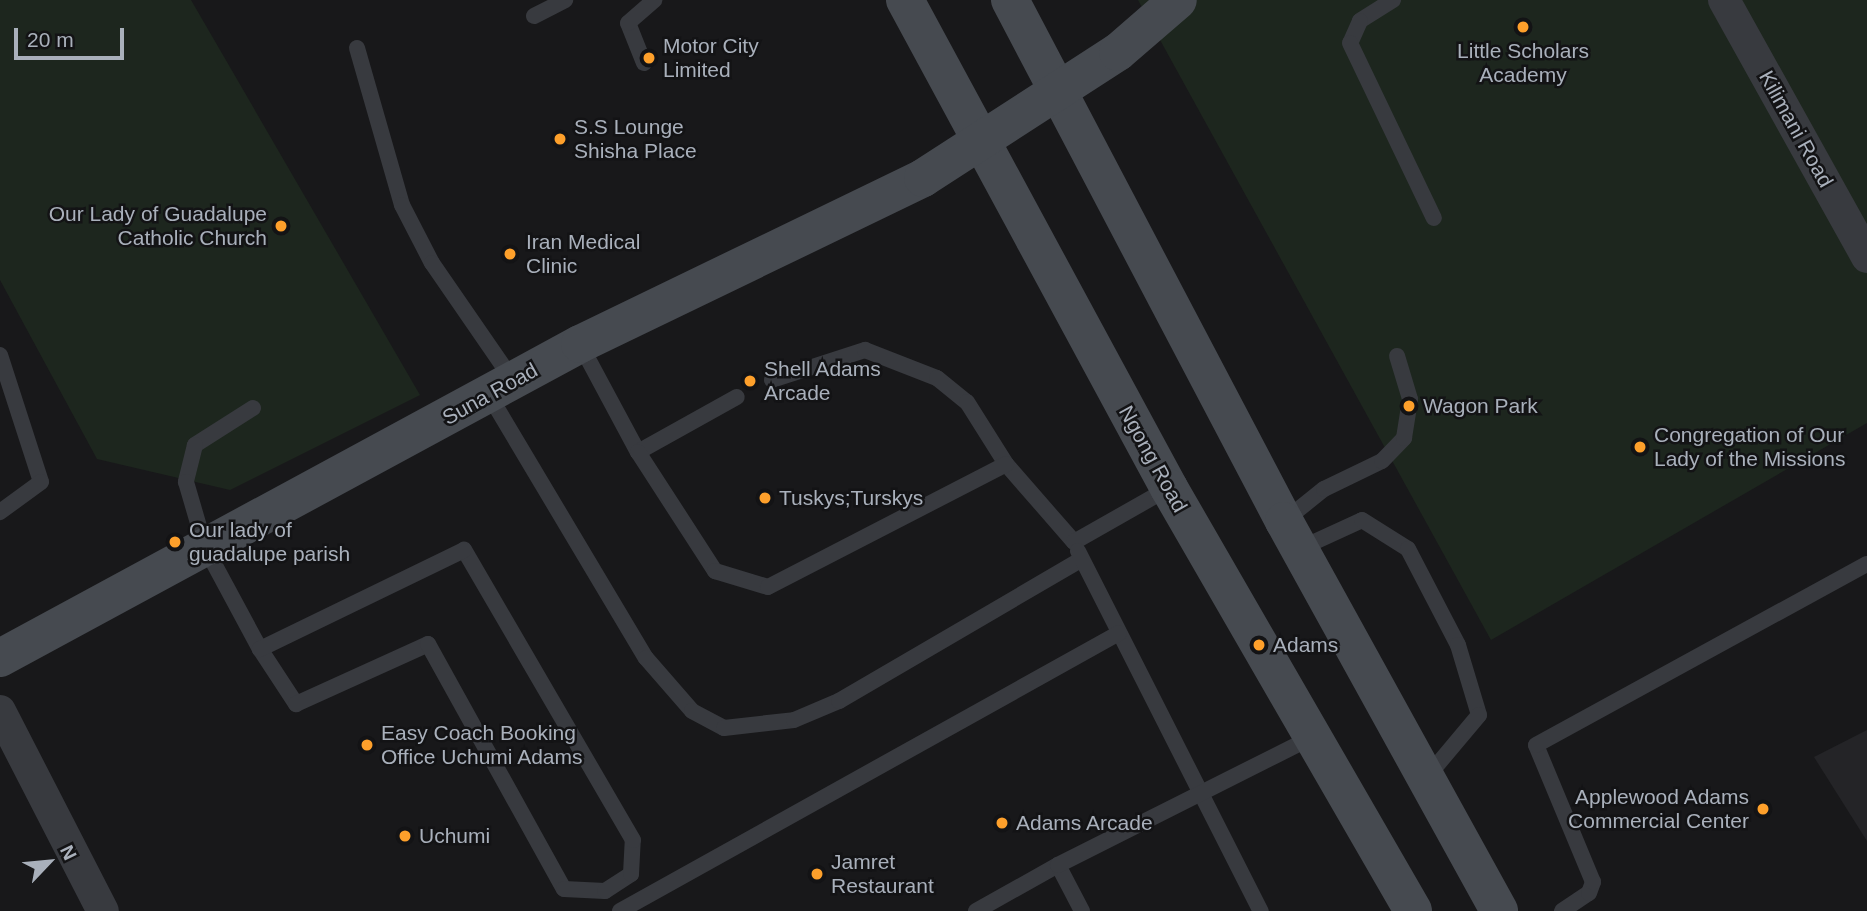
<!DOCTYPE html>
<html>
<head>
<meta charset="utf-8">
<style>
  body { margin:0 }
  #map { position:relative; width:1867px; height:911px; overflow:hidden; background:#18181a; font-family:Arial,sans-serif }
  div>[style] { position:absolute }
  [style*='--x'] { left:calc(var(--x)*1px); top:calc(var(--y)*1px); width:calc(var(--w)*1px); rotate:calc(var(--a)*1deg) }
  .built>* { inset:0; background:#242427 }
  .green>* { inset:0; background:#1d261e }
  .lane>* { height:16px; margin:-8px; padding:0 8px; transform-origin:8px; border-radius:8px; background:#383a3f }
  .street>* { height:32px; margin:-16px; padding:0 16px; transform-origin:16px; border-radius:16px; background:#383a3f }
  .secondary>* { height:38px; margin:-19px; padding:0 19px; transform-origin:19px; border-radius:19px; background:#464a50 }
  .dots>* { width:19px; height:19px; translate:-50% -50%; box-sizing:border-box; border:4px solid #131315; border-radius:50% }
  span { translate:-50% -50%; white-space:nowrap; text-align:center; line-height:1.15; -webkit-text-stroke:5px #131315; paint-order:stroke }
  .poi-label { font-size:21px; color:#a9b0bb }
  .left { translate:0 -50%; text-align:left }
  .right { translate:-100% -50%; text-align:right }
  .street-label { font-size:21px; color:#a9b0bb }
  .north { position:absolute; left:14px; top:827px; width:70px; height:70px; -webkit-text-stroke:5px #131315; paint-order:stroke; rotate:64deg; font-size:19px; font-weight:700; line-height:28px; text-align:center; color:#a9b0bb }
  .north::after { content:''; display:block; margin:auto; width:24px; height:32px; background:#a9b0bb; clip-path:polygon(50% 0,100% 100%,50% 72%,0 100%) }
  .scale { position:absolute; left:14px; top:28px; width:110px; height:32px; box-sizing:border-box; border:4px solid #a9b0bb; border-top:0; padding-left:9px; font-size:21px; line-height:24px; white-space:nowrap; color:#a9b0bb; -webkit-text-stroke:5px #131315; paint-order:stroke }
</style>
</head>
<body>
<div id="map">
  <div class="built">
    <div style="clip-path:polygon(1867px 730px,1867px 841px,1814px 757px)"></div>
  </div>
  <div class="green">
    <div style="clip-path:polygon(0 0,191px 0,420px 395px,230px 490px,97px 459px,0 280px)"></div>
    <div style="clip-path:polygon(1138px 0,1867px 0,1867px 423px,1491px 640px)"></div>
  </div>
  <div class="lane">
    <div style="--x:1393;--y:0;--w:39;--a:148"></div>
    <div style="--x:1360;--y:21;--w:24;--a:114"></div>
    <div style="--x:1350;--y:43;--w:194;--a:64.4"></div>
    <div style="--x:534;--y:16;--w:35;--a:-27"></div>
    <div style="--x:357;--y:48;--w:163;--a:74"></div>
    <div style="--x:402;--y:205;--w:65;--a:62.7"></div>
    <div style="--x:432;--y:263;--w:145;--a:55.4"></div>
    <div style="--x:644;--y:63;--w:43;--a:-111.8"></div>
    <div style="--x:628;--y:23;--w:35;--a:-41"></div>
    <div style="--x:580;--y:344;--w:123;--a:61.8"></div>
    <div style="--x:638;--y:452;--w:113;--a:-29.1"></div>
    <div style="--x:0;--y:355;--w:133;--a:72.1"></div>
    <div style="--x:41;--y:482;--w:51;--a:143.8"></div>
    <div style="--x:772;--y:380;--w:98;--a:-17.9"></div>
    <div style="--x:865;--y:350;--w:77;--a:21.3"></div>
    <div style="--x:937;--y:378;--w:38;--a:39"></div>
    <div style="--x:967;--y:402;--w:73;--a:57.8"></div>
    <div style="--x:1006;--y:464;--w:103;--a:48.9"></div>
    <div style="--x:1074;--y:542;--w:109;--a:-29.6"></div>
    <div style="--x:489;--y:395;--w:306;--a:59.2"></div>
    <div style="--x:646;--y:658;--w:70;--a:49"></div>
    <div style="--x:692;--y:711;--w:36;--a:28"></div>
    <div style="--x:724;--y:728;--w:70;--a:-6.5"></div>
    <div style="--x:794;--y:720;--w:49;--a:-22.9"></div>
    <div style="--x:839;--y:701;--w:281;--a:-30.3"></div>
    <div style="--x:253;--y:408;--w:69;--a:147.5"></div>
    <div style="--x:195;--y:445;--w:38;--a:104"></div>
    <div style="--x:186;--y:482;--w:68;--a:73.7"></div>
    <div style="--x:205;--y:547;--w:116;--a:61.7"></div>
    <div style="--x:260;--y:649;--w:66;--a:56.8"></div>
    <div style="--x:296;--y:704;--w:145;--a:-24.4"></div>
    <div style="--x:428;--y:644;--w:280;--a:61"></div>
    <div style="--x:564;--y:889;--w:41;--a:2.8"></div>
    <div style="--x:605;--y:891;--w:31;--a:-33"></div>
    <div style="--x:631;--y:874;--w:34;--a:-87"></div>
    <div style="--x:633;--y:840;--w:336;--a:-120.2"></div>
    <div style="--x:464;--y:550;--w:227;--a:154.1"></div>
    <div style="--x:638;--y:452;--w:142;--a:57.1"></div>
    <div style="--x:715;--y:571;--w:55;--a:16.8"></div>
    <div style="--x:768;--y:587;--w:268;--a:-27.3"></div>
    <div style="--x:1284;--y:521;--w:51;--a:-38.7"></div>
    <div style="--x:1324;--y:489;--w:64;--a:-25.8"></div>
    <div style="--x:1382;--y:461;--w:32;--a:-46"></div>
    <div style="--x:1404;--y:438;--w:39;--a:-81"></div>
    <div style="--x:1410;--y:399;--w:45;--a:-106.8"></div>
    <div style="--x:1299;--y:549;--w:69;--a:-24.7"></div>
    <div style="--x:1362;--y:520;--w:54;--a:32.2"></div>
    <div style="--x:1408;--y:549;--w:108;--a:62.5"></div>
    <div style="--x:1458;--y:645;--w:73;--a:73.3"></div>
    <div style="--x:1479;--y:715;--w:81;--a:130"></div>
    <div style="--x:1078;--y:551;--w:404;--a:63.1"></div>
    <div style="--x:620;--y:911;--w:571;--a:-29.12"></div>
    <div style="--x:976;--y:911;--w:94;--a:-29.3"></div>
    <div style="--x:1082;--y:911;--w:52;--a:-117.6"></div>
    <div style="--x:1058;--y:865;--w:284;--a:-26.7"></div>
    <div style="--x:1562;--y:911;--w:32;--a:-34"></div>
    <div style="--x:1589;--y:893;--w:12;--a:-70"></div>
    <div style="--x:1593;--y:882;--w:148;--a:-112.6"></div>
    <div style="--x:1536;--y:745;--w:377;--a:-28.7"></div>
  </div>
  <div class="street">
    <div style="--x:1724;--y:0;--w:294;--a:60.9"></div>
    <div style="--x:0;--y:711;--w:225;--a:62.8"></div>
  </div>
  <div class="secondary">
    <div style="--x:905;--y:0;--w:555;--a:61.59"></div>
    <div style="--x:1169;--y:488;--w:488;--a:60"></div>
    <div style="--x:1010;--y:0;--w:589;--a:62.26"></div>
    <div style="--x:1284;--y:521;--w:445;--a:61.1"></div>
    <div style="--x:0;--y:658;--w:660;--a:-28.43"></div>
    <div style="--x:580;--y:344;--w:381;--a:-25.8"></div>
    <div style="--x:923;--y:178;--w:232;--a:-32.9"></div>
    <div style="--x:1118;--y:52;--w:79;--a:-40.9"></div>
  </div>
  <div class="dots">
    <div style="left:1523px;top:27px;background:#fea02b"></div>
    <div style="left:649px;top:58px;background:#fea02b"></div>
    <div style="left:560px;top:139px;background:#fea02b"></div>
    <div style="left:281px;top:226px;background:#fea02b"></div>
    <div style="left:510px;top:254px;background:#fea02b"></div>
    <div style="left:750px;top:381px;background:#fea02b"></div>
    <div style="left:1409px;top:406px;background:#fea02b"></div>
    <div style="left:1640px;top:447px;background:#fea02b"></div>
    <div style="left:765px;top:498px;background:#fea02b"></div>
    <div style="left:175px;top:542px;background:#fea02b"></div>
    <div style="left:1259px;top:645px;background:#fea02b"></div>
    <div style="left:367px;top:745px;background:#fea02b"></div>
    <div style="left:1763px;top:809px;background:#fea02b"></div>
    <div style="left:1002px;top:823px;background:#fea02b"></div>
    <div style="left:405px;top:836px;background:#fea02b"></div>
    <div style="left:817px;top:874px;background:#fea02b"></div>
  </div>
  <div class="poi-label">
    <span class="left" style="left:663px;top:58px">Motor City<br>Limited</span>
    <span style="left:1523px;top:63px">Little Scholars<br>Academy</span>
    <span class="left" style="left:574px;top:139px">S.S Lounge<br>Shisha Place</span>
    <span class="right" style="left:267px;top:226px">Our Lady of Guadalupe<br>Catholic Church</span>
    <span class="left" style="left:526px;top:254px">Iran Medical<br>Clinic</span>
    <span class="left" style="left:764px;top:381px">Shell Adams<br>Arcade</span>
    <span class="left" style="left:1423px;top:406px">Wagon Park</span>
    <span class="left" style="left:1654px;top:447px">Congregation of Our<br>Lady of the Missions</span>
    <span class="left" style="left:779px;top:498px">Tuskys;Turskys</span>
    <span class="left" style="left:189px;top:542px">Our lady of<br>guadalupe parish</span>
    <span class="left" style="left:1273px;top:645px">Adams</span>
    <span class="left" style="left:381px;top:745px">Easy Coach Booking<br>Office Uchumi Adams</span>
    <span class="right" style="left:1749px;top:809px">Applewood Adams<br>Commercial Center</span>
    <span class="left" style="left:1016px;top:823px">Adams Arcade</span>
    <span class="left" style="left:419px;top:836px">Uchumi</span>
    <span class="left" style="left:831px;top:874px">Jamret<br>Restaurant</span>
  </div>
  <div class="street-label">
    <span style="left:1796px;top:129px;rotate:61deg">Kilimani Road</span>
    <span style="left:490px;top:394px;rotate:-29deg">Suna Road</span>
    <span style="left:1153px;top:459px;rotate:61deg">Ngong Road</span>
  </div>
  <div class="north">N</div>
  <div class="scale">20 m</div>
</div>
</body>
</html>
